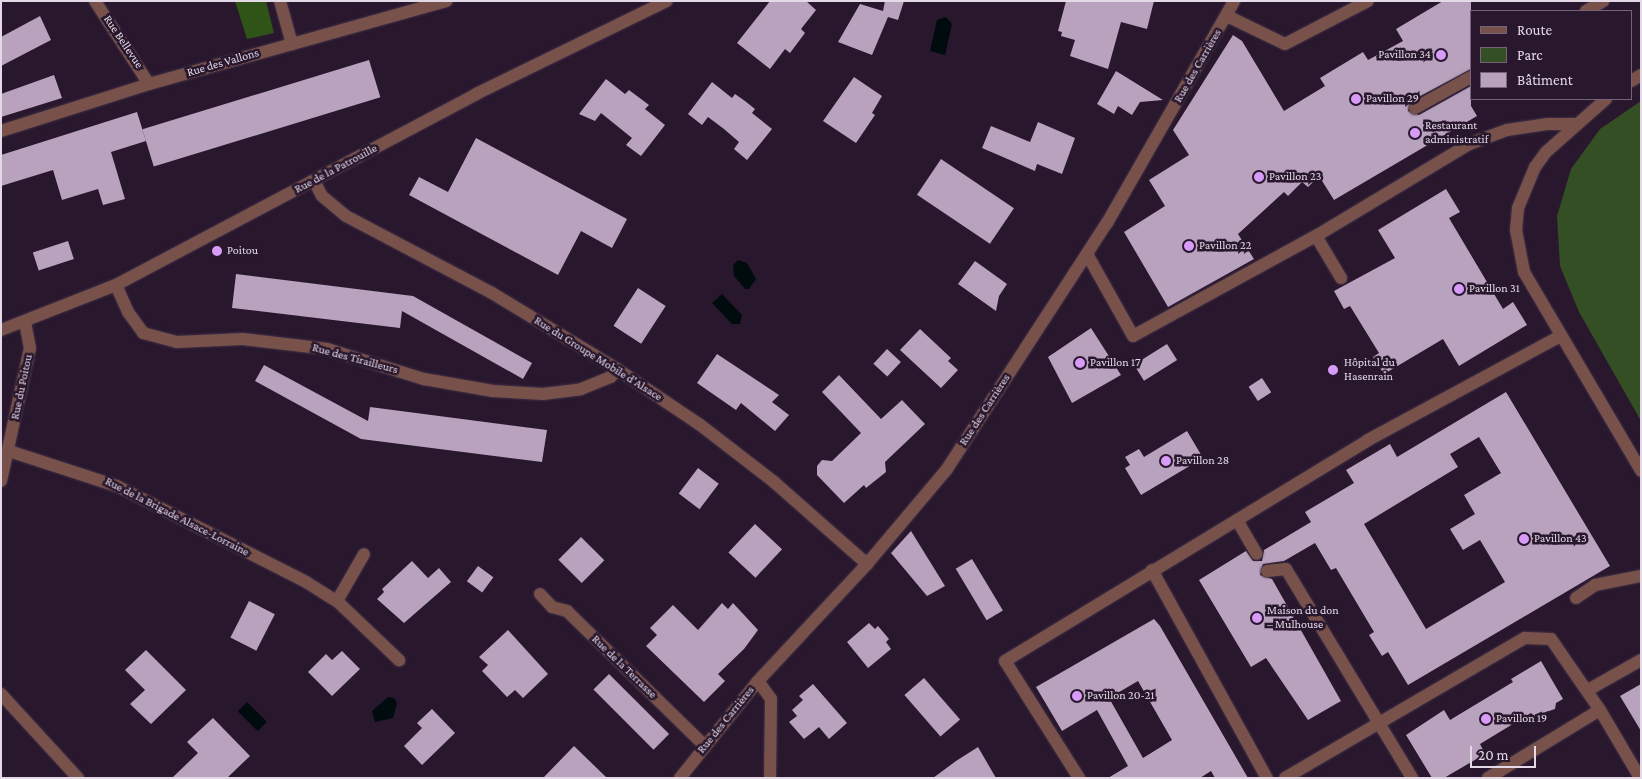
<!DOCTYPE html>
<html>
<head>
<meta charset="utf-8">
<style>
  body { margin:0 }
  #map { position:relative; width:1642px; height:779px; overflow:hidden; background:#28172d; font-family:"Crimson Pro",serif }
  div>[style] { position:absolute }
  [style*='--x'] { left:calc(var(--x)*1px); top:calc(var(--y)*1px); width:calc(var(--w)*1px); rotate:calc(var(--a)*1deg) }
  .green>* { inset:0; background:#344f24 }
  .forest>* { inset:0; background:#305318 }
  .water>* { inset:0; background:#000b0e; transform-origin:0 0 }
  .building>* { inset:0; background:#b8a2be; transform-origin:0 0 }
  .roads { filter:drop-shadow(0 0 1px #423247) drop-shadow(0 0 1px #423247) }
  .minor>* { height:12px; margin:-6px; padding:0 6px; transform-origin:6px; border-radius:6px; background:#78514b }
  .dots>* { width:14px; height:14px; translate:-50% -50%; box-sizing:border-box; border:2px solid #28172d; border-radius:50% }
  span { translate:-50% -50%; white-space:nowrap; text-align:center; line-height:1.15; -webkit-text-stroke:5px #28172d; paint-order:stroke }
  .street-label { font-size:12px; color:#e4d9e7 }
  .poi-label { font-size:12px; color:#e4d9e7 }
  .right { translate:-100% -50%; text-align:right }
  .left { translate:0 -50%; text-align:left }
  .frame { position:absolute; inset:0; border:2px solid #e4d9e7; pointer-events:none }
  .legend { position:absolute; left:1470px; top:10px; width:162px; height:90px; box-sizing:border-box; background:#28172d; border:1px solid #736577; margin:0; padding:6px 9px; list-style:none; font-size:15px; color:#e4d9e7 }
  .legend li { display:flex; align-items:center; gap:10px; height:25px }
  .legend b { width:25px; border:1px solid #736577 }
  .scale { position:absolute; left:1470px; top:746px; width:66px; height:22px; box-sizing:border-box; border:2px solid #e4d9e7; border-top:0; padding-left:6px; font-size:15px; line-height:18px; white-space:nowrap; color:#e4d9e7; -webkit-text-stroke:4px #28172d; paint-order:stroke }
</style>
</head>
<body>
<div id="map">
  <div class="green">
    <div style="clip-path:polygon(1641px 101px,1641px 421px,1579px 312px,1560px 266px,1557px 216px,1571px 169px,1600px 129px)"></div>
  </div>
  <div class="forest">
    <div style="clip-path:polygon(235px 1px,266px 1px,274px 33px,247px 39px)"></div>
  </div>
  <div class="water">
    <div style="clip-path:polygon(946px 17px,952px 24px,945px 55px,930px 51px,937px 20px)"></div>
    <div style="clip-path:polygon(738px 260px,747px 263px,756px 279px,749px 289px,745px 289px,734px 276px,733px 265px)"></div>
    <div style="clip-path:polygon(722px 294px,742px 315px,740px 324px,732px 324px,712px 303px)"></div>
    <div style="clip-path:polygon(388px 697px,394px 698px,397px 703px,393px 718px,375px 722px,372px 711px)"></div>
    <div style="left:247px;top:702px;width:28px;height:13px;rotate:45deg"></div>
  </div>
  <div class="building">
    <div style="clip-path:polygon(770px 1px,806px 1px,816px 10px,801px 29px,805px 33px,790px 53px,785px 49px,770px 69px,737px 43px)"></div>
    <div style="clip-path:polygon(885px 1px,904px 1px,898px 20px,888px 17px,872px 55px,838px 42px,860px 4px,883px 11px)"></div>
    <div style="clip-path:polygon(1066px 1px,1154px 1px,1147px 29px,1121px 22px,1108px 69px,1070px 56px,1075px 40px,1061px 36px,1062px 32px,1058px 31px)"></div>
    <div style="clip-path:polygon(1443px 1px,1471px 1px,1471px 69px,1411px 101px,1408px 111px,1419px 115px,1471px 86px,1471px 106px,1477px 116px,1334px 200px,1319px 176px,1308px 187px,1302px 182px,1288px 196px,1284px 192px,1238px 234px,1254px 259px,1168px 307px,1124px 232px,1165px 206px,1149px 180px,1189px 155px,1173px 130px,1233px 35px,1242px 41px,1284px 111px,1325px 86px,1320px 78px,1363px 52px,1368px 60px,1403px 41px,1396px 29px)"></div>
    <div style="clip-path:polygon(40px 16px,51px 40px,1px 66px,1px 37px)"></div>
    <div style="left:369px;top:60px;width:39px;height:237px;rotate:73deg"></div>
    <div style="clip-path:polygon(1116px 71px,1163px 100px,1140px 102px,1132px 115px,1118px 106px,1114px 114px,1097px 104px)"></div>
    <div style="clip-path:polygon(54px 75px,62px 98px,1px 117px,1px 94px)"></div>
    <div style="clip-path:polygon(854px 77px,882px 96px,872px 113px,875px 115px,856px 143px,823px 121px)"></div>
    <div style="clip-path:polygon(606px 79px,625px 94px,629px 90px,649px 105px,645px 109px,665px 125px,641px 156px,626px 145px,632px 138px,601px 113px,595px 121px,579px 114px)"></div>
    <div style="clip-path:polygon(712px 82px,732px 98px,735px 94px,745px 101px,755px 109px,752px 113px,772px 129px,747px 160px,734px 149px,739px 142px,724px 129px,708px 117px,702px 125px,688px 114px)"></div>
    <div style="clip-path:polygon(137px 112px,146px 141px,111px 152px,125px 199px,103px 205px,98px 189px,62px 200px,53px 170px,1px 186px,1px 155px)"></div>
    <div style="clip-path:polygon(1038px 122px,1075px 138px,1062px 174px,1037px 164px,1035px 171px,982px 148px,991px 126px,1030px 142px)"></div>
    <div style="clip-path:polygon(476px 138px,627px 219px,612px 248px,581px 231px,558px 275px,409px 195px,419px 177px,448px 192px)"></div>
    <div style="left:941px;top:159px;width:88px;height:43px;rotate:34deg"></div>
    <div style="clip-path:polygon(1446px 189px,1460px 212px,1449px 218px,1503px 309px,1513px 302px,1527px 325px,1459px 366px,1443px 339px,1384px 374px,1373px 357px,1379px 353px,1350px 306px,1344px 309px,1334px 291px,1395px 258px,1378px 230px)"></div>
    <div style="left:68px;top:241px;width:19px;height:37px;rotate:72deg"></div>
    <div style="clip-path:polygon(975px 261px,1007px 284px,999px 296px,996px 311px,958px 284px)"></div>
    <div style="clip-path:polygon(236px 274px,413px 296px,532px 363px,523px 379px,402px 311px,400px 328px,232px 308px)"></div>
    <div style="left:638px;top:288px;width:33px;height:45px;rotate:33deg"></div>
    <div style="clip-path:polygon(1091px 328px,1121px 375px,1072px 403px,1048px 357px)"></div>
    <div style="clip-path:polygon(920px 329px,951px 358px,948px 361px,958px 370px,941px 388px,900px 350px)"></div>
    <div style="left:1167px;top:344px;width:19px;height:39px;rotate:58deg"></div>
    <div style="left:887px;top:349px;width:19px;height:20px;rotate:43deg"></div>
    <div style="clip-path:polygon(717px 354px,779px 395px,772px 402px,789px 415px,775px 431px,741px 403px,736px 410px,697px 383px)"></div>
    <div style="clip-path:polygon(264px 365px,368px 421px,370px 407px,547px 430px,542px 462px,361px 439px,255px 381px)"></div>
    <div style="clip-path:polygon(839px 375px,881px 419px,902px 400px,925px 424px,885px 462px,886px 472px,866px 488px,864px 485px,844px 503px,817px 475px,817px 466px,822px 460px,832px 461px,861px 433px,822px 392px)"></div>
    <div style="left:1262px;top:378px;width:17px;height:16px;rotate:57deg"></div>
    <div style="clip-path:polygon(evenodd,1506px 392px,1610px 566px,1408px 685px,1388px 652px,1382px 656px,1369px 635px,1374px 632px,1336px 568px,1331px 570px,1315px 543px,1284px 561px,1263px 564px,1260px 575px,1272px 579px,1341px 701px,1308px 720px,1266px 658px,1251px 667px,1199px 580px,1246px 551px,1253px 561px,1262px 561px,1264px 550px,1311px 522px,1305px 512px,1354px 483px,1346px 470px,1390px 444px,1397px 457px,1506px 392px,1479px 437px,1501px 473px,1464px 495px,1475px 514px,1450px 529px,1463px 550px,1480px 540px,1505px 582px,1426px 629px,1364px 524px,1458px 467px,1450px 454px,1479px 437px)"></div>
    <div style="clip-path:polygon(1187px 431px,1203px 458px,1141px 495px,1125px 468px,1130px 465px,1125px 457px,1139px 449px,1144px 457px)"></div>
    <div style="left:698px;top:468px;width:26px;height:32px;rotate:37deg"></div>
    <div style="left:755px;top:524px;width:37px;height:39px;rotate:43deg"></div>
    <div style="clip-path:polygon(911px 531px,945px 586px,927px 596px,891px 553px)"></div>
    <div style="left:581px;top:537px;width:33px;height:32px;rotate:45deg"></div>
    <div style="left:972px;top:559px;width:60px;height:19px;rotate:59deg"></div>
    <div style="clip-path:polygon(412px 561px,428px 578px,439px 568px,451px 582px,404px 623px,377px 599px,384px 592px,382px 589px)"></div>
    <div style="left:478px;top:566px;width:19px;height:19px;rotate:36deg"></div>
    <div style="left:249px;top:601px;width:29px;height:41px;rotate:27deg"></div>
    <div style="clip-path:polygon(722px 603px,728px 609px,733px 603px,758px 630px,744px 649px,718px 674px,725px 681px,704px 702px,646px 646px,657px 635px,650px 628px,673px 605px,698px 630px)"></div>
    <div style="clip-path:polygon(evenodd,1154px 619px,1160px 626px,1248px 778px,1215px 778px,1211px 771px,1200px 778px,1108px 778px,1128px 766px,1097px 710px,1062px 731px,1036px 687px,1154px 619px,1138px 681px,1172px 740px,1143px 758px,1109px 698px,1138px 681px)"></div>
    <div style="clip-path:polygon(869px 623px,875px 629px,878px 626px,889px 639px,886px 642px,891px 649px,868px 668px,847px 642px)"></div>
    <div style="clip-path:polygon(508px 630px,548px 674px,523px 698px,515px 690px,507px 697px,482px 671px,488px 665px,479px 657px)"></div>
    <div style="clip-path:polygon(146px 650px,186px 690px,151px 724px,130px 704px,145px 690px,125px 670px)"></div>
    <div style="clip-path:polygon(342px 651px,360px 669px,332px 696px,308px 672px,326px 654px,332px 660px)"></div>
    <div style="clip-path:polygon(1541px 661px,1563px 699px,1556px 703px,1555px 709px,1534px 716px,1531px 713px,1480px 744px,1485px 754px,1444px 778px,1432px 778px,1406px 735px,1444px 710px,1450px 720px,1513px 682px,1511px 679px)"></div>
    <div style="left:609px;top:674px;width:85px;height:22px;rotate:45deg"></div>
    <div style="left:924px;top:678px;width:55px;height:26px;rotate:49deg"></div>
    <div style="clip-path:polygon(813px 684px,847px 723px,829px 739px,819px 727px,804px 739px,789px 722px,797px 716px,792px 710px,803px 700px,799px 696px)"></div>
    <div style="clip-path:polygon(1641px 684px,1641px 731px,1620px 696px)"></div>
    <div style="clip-path:polygon(432px 709px,455px 733px,422px 765px,404px 746px,422px 728px,417px 723px)"></div>
    <div style="clip-path:polygon(213px 718px,250px 756px,227px 778px,172px 778px,198px 753px,187px 742px)"></div>
    <div style="clip-path:polygon(574px 746px,607px 778px,543px 778px)"></div>
    <div style="clip-path:polygon(978px 747px,996px 778px,933px 778px,956px 761px)"></div>
  </div>
  <div class="roads">
    <div class="minor">
      <div style="--x:95;--y:1;--w:99;--a:57"></div>
      <div style="--x:280;--y:1;--w:45;--a:74.4"></div>
      <div style="--x:1586;--y:11;--w:20;--a:-30"></div>
      <div style="--x:1227;--y:16;--w:64;--a:25.8"></div>
      <div style="--x:1285;--y:44;--w:93;--a:-27.4"></div>
      <div style="--x:1631;--y:81;--w:12;--a:-31"></div>
      <div style="--x:1606;--y:99;--w:80;--a:138.5"></div>
      <div style="--x:1546;--y:152;--w:19;--a:126"></div>
      <div style="--x:1535;--y:167;--w:44;--a:112.5"></div>
      <div style="--x:1518;--y:208;--w:22;--a:95"></div>
      <div style="--x:1516;--y:230;--w:43;--a:79.2"></div>
      <div style="--x:1524;--y:272;--w:231;--a:59.5"></div>
      <div style="--x:1415;--y:108;--w:64;--a:-29"></div>
      <div style="--x:1;--y:131;--w:155;--a:-17.6"></div>
      <div style="--x:149;--y:84;--w:309;--a:-15.6"></div>
      <div style="--x:314;--y:181;--w:17;--a:62"></div>
      <div style="--x:322;--y:196;--w:31;--a:40"></div>
      <div style="--x:346;--y:216;--w:165;--a:27.8"></div>
      <div style="--x:492;--y:293;--w:146;--a:31.3"></div>
      <div style="--x:617;--y:369;--w:99;--a:33.9"></div>
      <div style="--x:699;--y:424;--w:95;--a:37.7"></div>
      <div style="--x:774;--y:482;--w:124;--a:41.4"></div>
      <div style="--x:1316;--y:236;--w:49;--a:59.2"></div>
      <div style="--x:1087;--y:254;--w:94;--a:60.7"></div>
      <div style="--x:1133;--y:336;--w:209;--a:-28.7"></div>
      <div style="--x:1316;--y:236;--w:179;--a:-31"></div>
      <div style="--x:1469;--y:144;--w:40;--a:-20.2"></div>
      <div style="--x:1507;--y:130;--w:40;--a:-8.5"></div>
      <div style="--x:1547;--y:124;--w:28;--a:0"></div>
      <div style="--x:116;--y:285;--w:30;--a:66"></div>
      <div style="--x:128;--y:312;--w:26;--a:54"></div>
      <div style="--x:143;--y:333;--w:35;--a:15"></div>
      <div style="--x:177;--y:342;--w:66;--a:-2.6"></div>
      <div style="--x:243;--y:339;--w:85;--a:6.8"></div>
      <div style="--x:327;--y:349;--w:102;--a:17.2"></div>
      <div style="--x:424;--y:379;--w:70;--a:9.9"></div>
      <div style="--x:493;--y:391;--w:50;--a:3.4"></div>
      <div style="--x:543;--y:394;--w:38;--a:-7"></div>
      <div style="--x:581;--y:389;--w:32;--a:-22"></div>
      <div style="--x:611;--y:377;--w:10;--a:-53"></div>
      <div style="--x:1;--y:330;--w:123;--a:-21.4"></div>
      <div style="--x:116;--y:285;--w:408;--a:-27.9"></div>
      <div style="--x:476;--y:94;--w:212;--a:-26"></div>
      <div style="--x:9;--y:451;--w:114;--a:18"></div>
      <div style="--x:117;--y:486;--w:212;--a:26.9"></div>
      <div style="--x:306;--y:582;--w:36;--a:32"></div>
      <div style="--x:337;--y:601;--w:86;--a:43.6"></div>
      <div style="--x:1;--y:481;--w:136;--a:-77.7"></div>
      <div style="--x:30;--y:348;--w:26;--a:-101"></div>
      <div style="--x:1237;--y:520;--w:39;--a:60"></div>
      <div style="--x:1152;--y:570;--w:238;--a:61.1"></div>
      <div style="--x:1267;--y:571;--w:19;--a:-6"></div>
      <div style="--x:1286;--y:569;--w:244;--a:58.9"></div>
      <div style="--x:540;--y:594;--w:18;--a:47"></div>
      <div style="--x:552;--y:607;--w:16;--a:15"></div>
      <div style="--x:567;--y:611;--w:193;--a:44.4"></div>
      <div style="--x:1576;--y:598;--w:23;--a:-34"></div>
      <div style="--x:1595;--y:585;--w:47;--a:-11.1"></div>
      <div style="--x:337;--y:601;--w:54;--a:-60.1"></div>
      <div style="--x:758;--y:681;--w:22;--a:54"></div>
      <div style="--x:771;--y:699;--w:79;--a:90.7"></div>
      <div style="--x:1588;--y:690;--w:61;--a:-29.5"></div>
      <div style="--x:1;--y:694;--w:114;--a:47.5"></div>
      <div style="--x:680;--y:778;--w:124;--a:-51.2"></div>
      <div style="--x:758;--y:681;--w:160;--a:-47"></div>
      <div style="--x:867;--y:564;--w:124;--a:-49.9"></div>
      <div style="--x:947;--y:469;--w:293;--a:-57"></div>
      <div style="--x:1107;--y:223;--w:256;--a:-60.2"></div>
      <div style="--x:1079;--y:778;--w:138;--a:-122.3"></div>
      <div style="--x:1005;--y:661;--w:425;--a:-31.3"></div>
      <div style="--x:1368;--y:440;--w:218;--a:-28.4"></div>
      <div style="--x:1285;--y:778;--w:278;--a:-30.3"></div>
      <div style="--x:1525;--y:638;--w:26;--a:2"></div>
      <div style="--x:1551;--y:639;--w:86;--a:55.4"></div>
      <div style="--x:1488;--y:778;--w:131;--a:-31.3"></div>
      <div style="--x:1600;--y:710;--w:79;--a:59.5"></div>
    </div>
  </div>
  <div class="dots">
    <div style="left:1441px;top:55px;background:#d89bf8"></div>
    <div style="left:1356px;top:99px;background:#d89bf8"></div>
    <div style="left:1415px;top:133px;background:#d89bf8"></div>
    <div style="left:1259px;top:177px;background:#d89bf8"></div>
    <div style="left:1189px;top:246px;background:#d89bf8"></div>
    <div style="left:217px;top:251px;background:#d89bf8"></div>
    <div style="left:1459px;top:289px;background:#d89bf8"></div>
    <div style="left:1080px;top:363px;background:#d89bf8"></div>
    <div style="left:1333px;top:370px;background:#d89bf8"></div>
    <div style="left:1166px;top:461px;background:#d89bf8"></div>
    <div style="left:1524px;top:539px;background:#d89bf8"></div>
    <div style="left:1257px;top:618px;background:#d89bf8"></div>
    <div style="left:1077px;top:696px;background:#d89bf8"></div>
    <div style="left:1486px;top:719px;background:#d89bf8"></div>
  </div>
  <div class="street-label">
    <span style="left:123px;top:42px;rotate:56deg">Rue Bellevue</span>
    <span style="left:223px;top:63px;rotate:-16deg">Rue des Vallons</span>
    <span style="left:1198px;top:66px;rotate:-60deg">Rue des Carrières</span>
    <span style="left:336px;top:169px;rotate:-28deg">Rue de la Patrouille</span>
    <span style="left:355px;top:359px;rotate:15deg">Rue des Tirailleurs</span>
    <span style="left:598px;top:359px;rotate:32deg">Rue du Groupe Mobile d'Alsace</span>
    <span style="left:22px;top:387px;rotate:-78deg">Rue du Poitou</span>
    <span style="left:985px;top:410px;rotate:-57deg">Rue des Carrières</span>
    <span style="left:177px;top:517px;rotate:27deg">Rue de la Brigade Alsace-Lorraine</span>
    <span style="left:624px;top:667px;rotate:44deg">Rue de la Terrasse</span>
    <span style="left:726px;top:720px;rotate:-51deg">Rue des Carrières</span>
  </div>
  <div class="poi-label">
    <span class="right" style="left:1431px;top:55px">Pavillon 34</span>
    <span class="left" style="left:1366px;top:99px">Pavillon 29</span>
    <span class="left" style="left:1425px;top:133px">Restaurant<br>administratif</span>
    <span class="left" style="left:1269px;top:177px">Pavillon 23</span>
    <span class="left" style="left:1199px;top:246px">Pavillon 22</span>
    <span class="left" style="left:227px;top:251px">Poitou</span>
    <span class="left" style="left:1469px;top:289px">Pavillon 31</span>
    <span class="left" style="left:1090px;top:363px">Pavillon 17</span>
    <span class="left" style="left:1344px;top:370px">Hôpital du<br>Hasenrain</span>
    <span class="left" style="left:1176px;top:461px">Pavillon 28</span>
    <span class="left" style="left:1534px;top:539px">Pavillon 43</span>
    <span class="left" style="left:1267px;top:618px">Maison du don<br>– Mulhouse</span>
    <span class="left" style="left:1087px;top:696px">Pavillon 20-21</span>
    <span class="left" style="left:1496px;top:719px">Pavillon 19</span>
  </div>
  <div class="frame"></div>
  <ul class="legend">
  <li><b style="height:6px;background:#78514b"></b>Route</li>
  <li><b style="height:14px;background:#344f24"></b>Parc</li>
  <li><b style="height:14px;background:#b8a2be"></b>Bâtiment</li>
  </ul>
  <div class="scale">20 m</div>
</div>
</body>
</html>
